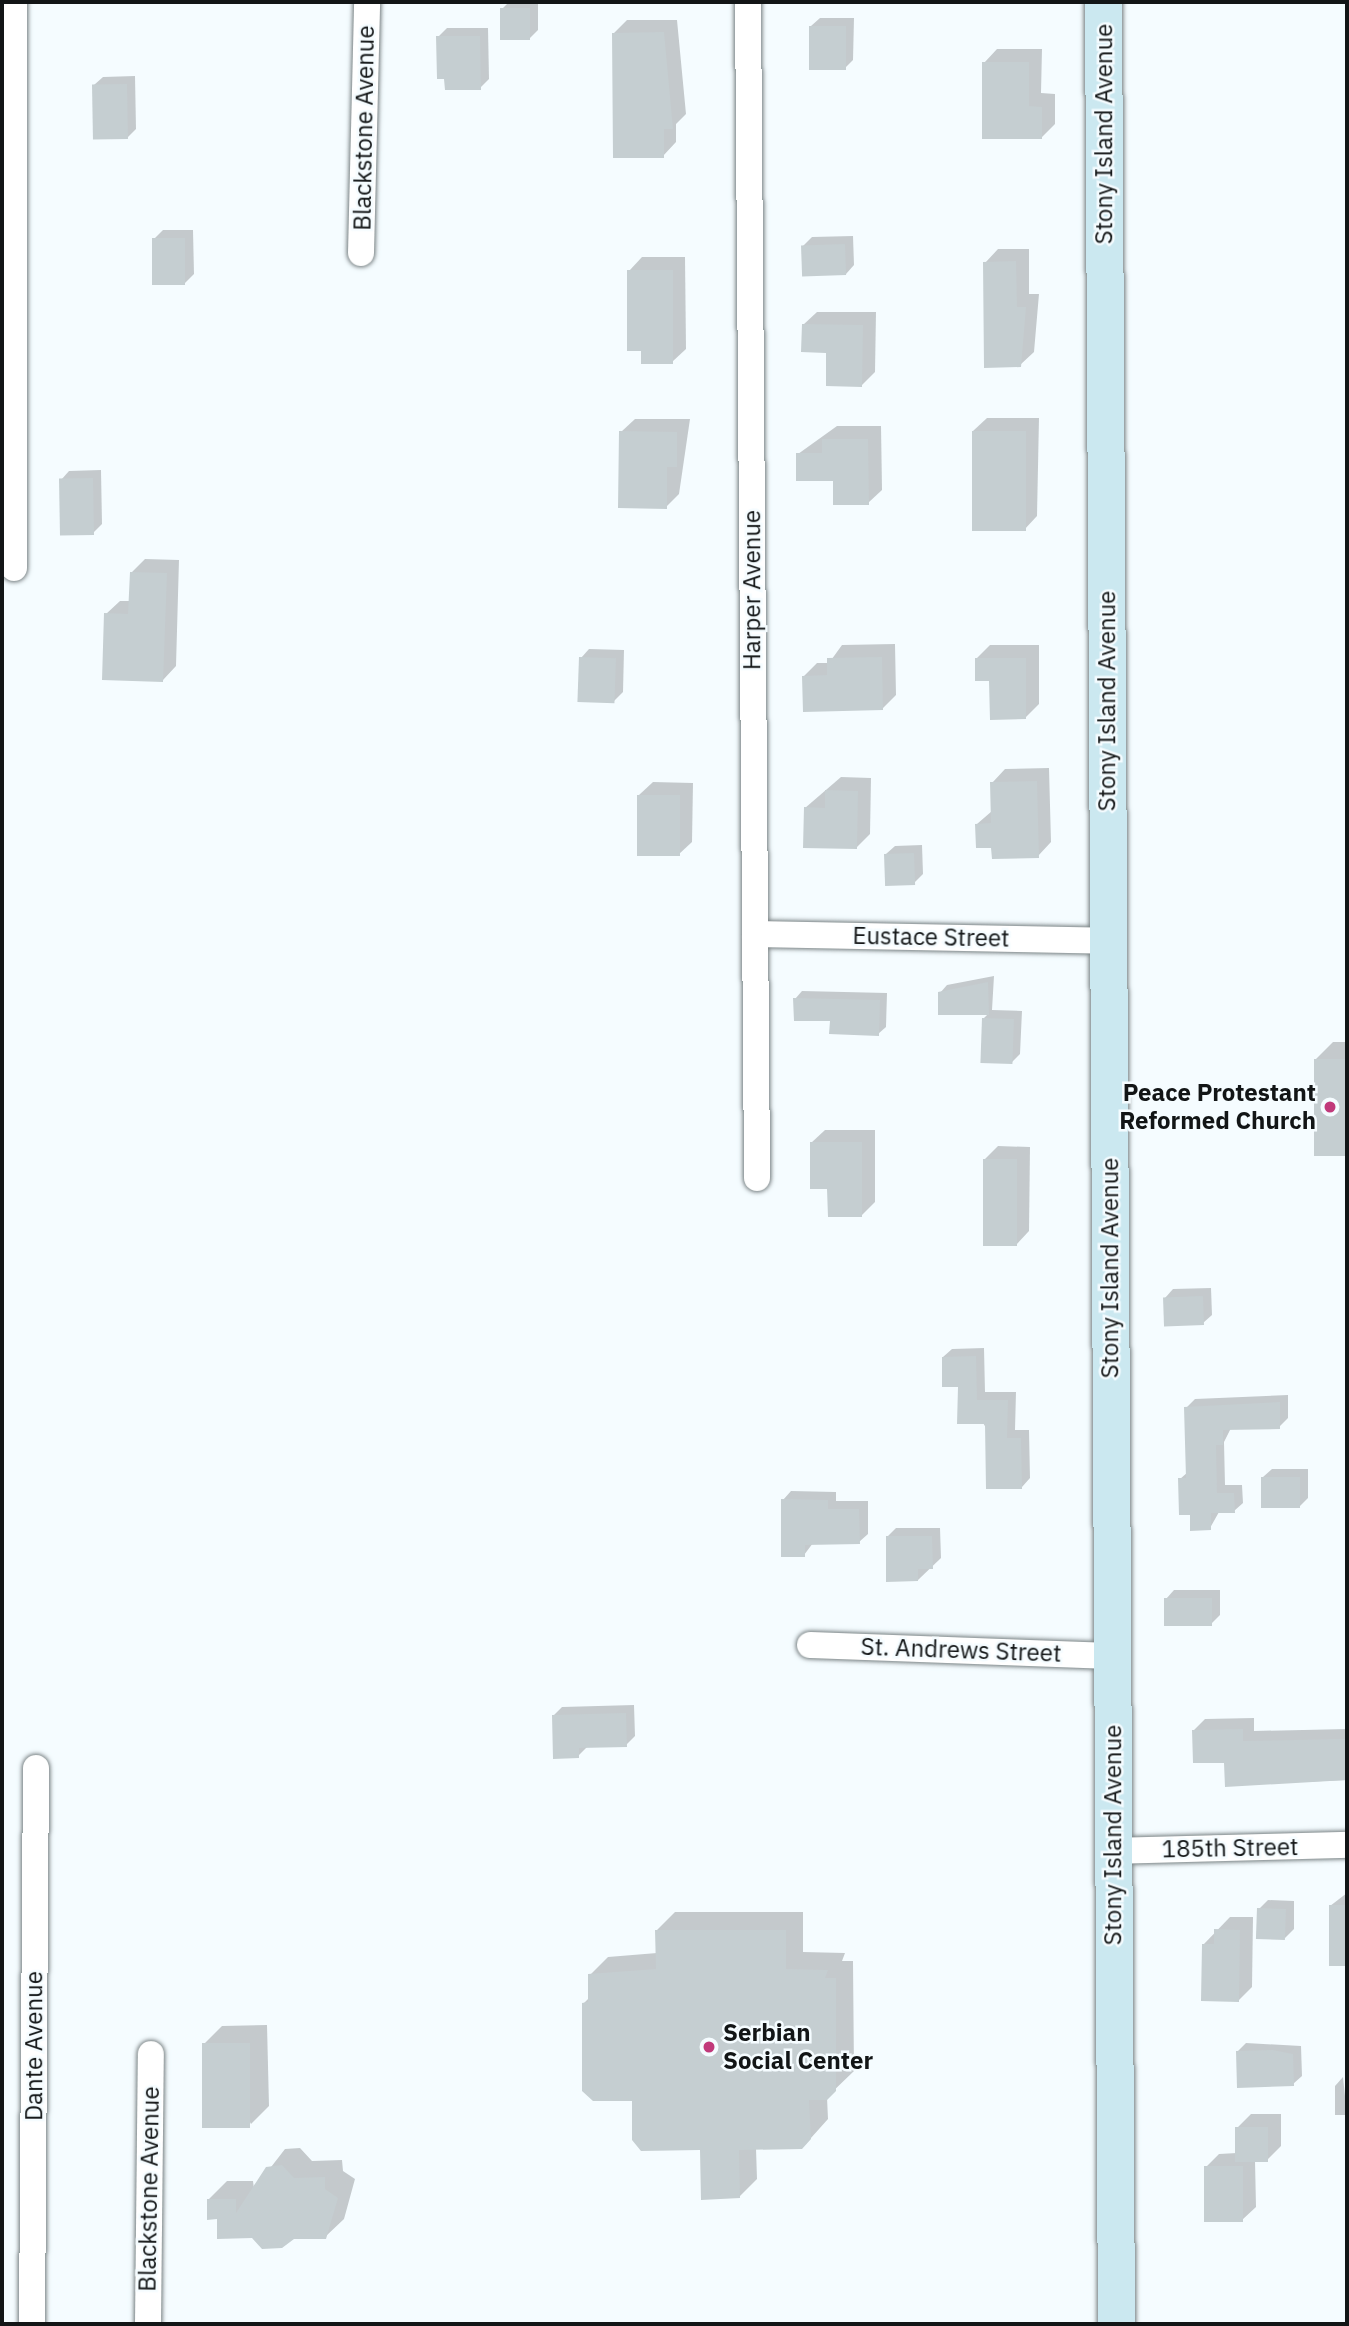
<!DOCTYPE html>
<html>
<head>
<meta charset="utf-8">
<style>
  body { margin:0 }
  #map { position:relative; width:1349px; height:2326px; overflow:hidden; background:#f5fcff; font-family:"IBM Plex Sans",sans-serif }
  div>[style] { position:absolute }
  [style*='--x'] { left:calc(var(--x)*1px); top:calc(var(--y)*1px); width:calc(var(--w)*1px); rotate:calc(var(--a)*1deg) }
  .shadow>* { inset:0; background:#0003 }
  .building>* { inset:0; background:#c5ced1; transform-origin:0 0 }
  .roads { filter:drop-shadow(0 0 2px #7c8587) drop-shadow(0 0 2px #7c8587) }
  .street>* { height:26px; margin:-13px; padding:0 13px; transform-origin:13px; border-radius:13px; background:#fff }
  .secondary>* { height:37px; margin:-18.5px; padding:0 18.5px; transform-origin:18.5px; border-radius:18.5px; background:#cbe8f0 }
  .dots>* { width:19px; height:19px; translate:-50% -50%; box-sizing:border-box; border:4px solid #f5fcff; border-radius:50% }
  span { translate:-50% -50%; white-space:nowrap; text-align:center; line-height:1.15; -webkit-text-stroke:5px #f5fcff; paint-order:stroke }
  .street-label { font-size:24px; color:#121516 }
  .poi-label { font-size:24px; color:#121516; font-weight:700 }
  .right { translate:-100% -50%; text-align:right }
  .left { translate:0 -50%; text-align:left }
  .frame { position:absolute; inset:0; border:4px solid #121516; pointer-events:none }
</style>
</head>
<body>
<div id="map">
  <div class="shadow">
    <div style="clip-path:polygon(509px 2px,538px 2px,538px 30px,529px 39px,502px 9px)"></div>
    <div style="clip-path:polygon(820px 18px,854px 18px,853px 60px,844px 69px,811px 26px)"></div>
    <div style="clip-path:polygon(627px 20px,677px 20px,686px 114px,676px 124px,676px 142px,663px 156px,614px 33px)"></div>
    <div style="clip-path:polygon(447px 28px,488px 28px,489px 79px,480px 88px,438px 37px)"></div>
    <div style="clip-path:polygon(997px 49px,1042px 49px,1041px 93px,1055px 94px,1055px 124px,1041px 138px,984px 63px)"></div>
    <div style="clip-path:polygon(135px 76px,136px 129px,127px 138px,94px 85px,103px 77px)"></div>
    <div style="clip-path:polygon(163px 230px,193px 230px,194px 274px,185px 283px,154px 239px)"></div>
    <div style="clip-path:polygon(853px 236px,854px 265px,846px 274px,803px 246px,812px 237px)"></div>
    <div style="clip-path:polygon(998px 249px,1029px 249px,1029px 294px,1039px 294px,1034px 352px,1020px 365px,985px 263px)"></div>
    <div style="clip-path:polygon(642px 257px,685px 257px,686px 349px,672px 362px,629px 271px)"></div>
    <div style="clip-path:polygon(817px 312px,876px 312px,875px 372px,862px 385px,803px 325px)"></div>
    <div style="clip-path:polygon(987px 418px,1039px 418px,1037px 516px,1024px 530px,973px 431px)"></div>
    <div style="clip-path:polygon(635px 419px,690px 419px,679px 494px,666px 507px,621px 432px)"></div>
    <div style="clip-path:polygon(837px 426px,881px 426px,882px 490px,868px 503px,798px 454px)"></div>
    <div style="clip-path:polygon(101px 470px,102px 524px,93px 533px,61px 480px,69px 471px)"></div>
    <div style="clip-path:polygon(145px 559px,179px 560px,176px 666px,163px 680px,106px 614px,120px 601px,131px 601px,132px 572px)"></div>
    <div style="clip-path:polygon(895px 644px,896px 695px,883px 708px,804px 676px,817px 663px,829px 663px,842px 645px)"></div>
    <div style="clip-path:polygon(990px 645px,1039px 645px,1039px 704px,1026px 717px,976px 659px)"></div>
    <div style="clip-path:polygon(589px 649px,624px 650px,623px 692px,614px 701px,581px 658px)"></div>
    <div style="clip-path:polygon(1049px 768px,1051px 842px,1038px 856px,993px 846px,977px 824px,992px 811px,992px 783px,1005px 769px)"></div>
    <div style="clip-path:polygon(841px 777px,871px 778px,870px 834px,856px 848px,805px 808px)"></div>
    <div style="clip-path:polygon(653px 782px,693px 783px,692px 842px,678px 855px,639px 795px)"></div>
    <div style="clip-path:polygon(922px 845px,923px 874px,914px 883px,886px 854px,895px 846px)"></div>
    <div style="clip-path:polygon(994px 976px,992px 1010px,1022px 1011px,1020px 1054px,1011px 1063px,984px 1018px,989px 1013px,940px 1013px,940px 993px,947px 985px)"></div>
    <div style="clip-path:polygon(802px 991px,887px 993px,886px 1027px,878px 1034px,831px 1019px,795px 999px)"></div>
    <div style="clip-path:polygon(1333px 1042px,1347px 1042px,1347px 1154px,1315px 1154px,1315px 1060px)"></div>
    <div style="clip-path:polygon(825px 1130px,875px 1130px,875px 1202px,861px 1216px,829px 1187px,811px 1143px)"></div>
    <div style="clip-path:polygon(998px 1146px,1030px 1147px,1029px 1231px,1016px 1245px,984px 1160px)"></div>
    <div style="clip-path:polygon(1211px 1288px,1212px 1315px,1203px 1323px,1165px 1298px,1173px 1289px)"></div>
    <div style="clip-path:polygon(984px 1348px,985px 1392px,1016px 1392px,1015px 1430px,1029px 1430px,1030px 1478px,1022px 1487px,943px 1357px,952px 1349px)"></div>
    <div style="clip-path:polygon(1288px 1395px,1288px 1418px,1279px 1427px,1231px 1428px,1224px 1442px,1225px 1485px,1242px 1485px,1243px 1503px,1234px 1511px,1219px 1512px,1210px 1528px,1191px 1513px,1180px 1479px,1188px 1472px,1186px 1408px,1195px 1399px)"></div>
    <div style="clip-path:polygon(1272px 1469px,1308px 1469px,1308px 1498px,1299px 1507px,1263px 1477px)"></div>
    <div style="clip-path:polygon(791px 1491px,836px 1492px,836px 1501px,868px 1501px,868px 1534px,859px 1542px,813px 1543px,804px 1555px,783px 1500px)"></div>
    <div style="clip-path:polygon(896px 1528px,940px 1528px,941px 1558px,918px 1580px,887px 1537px)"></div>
    <div style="clip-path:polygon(1174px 1590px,1220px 1590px,1220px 1615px,1211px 1624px,1166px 1599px)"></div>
    <div style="clip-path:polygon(634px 1705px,635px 1736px,626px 1745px,587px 1747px,578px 1756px,553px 1716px,562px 1707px)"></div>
    <div style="clip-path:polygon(1254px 1718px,1254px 1731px,1347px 1729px,1347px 1780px,1226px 1785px,1226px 1761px,1194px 1730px,1205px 1719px)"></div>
    <div style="clip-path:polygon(1347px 1893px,1347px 1947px,1332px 1948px,1330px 1906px)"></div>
    <div style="clip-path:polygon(1268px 1900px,1294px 1901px,1294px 1929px,1285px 1938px,1259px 1909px)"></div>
    <div style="clip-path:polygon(675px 1912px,803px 1912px,803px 1952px,845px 1953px,842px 1961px,853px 1961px,854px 2071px,827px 2097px,828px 2119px,802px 2148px,756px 2148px,757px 2179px,739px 2197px,702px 2148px,634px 2100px,583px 2004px,590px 1997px,590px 1975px,608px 1957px,657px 1953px,657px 1930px)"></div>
    <div style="clip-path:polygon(1230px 1917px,1253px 1917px,1252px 1987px,1239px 2000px,1203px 1945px)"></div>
    <div style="clip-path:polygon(267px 2025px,269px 2106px,251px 2124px,204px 2044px,222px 2026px)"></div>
    <div style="clip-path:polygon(1246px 2043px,1301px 2046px,1302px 2076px,1293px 2084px,1237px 2052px)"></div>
    <div style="clip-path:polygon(1343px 2077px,1347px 2115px,1335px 2115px,1335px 2086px)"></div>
    <div style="clip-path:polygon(1251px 2114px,1281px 2114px,1281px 2146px,1267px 2160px,1255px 2160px,1256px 2207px,1242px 2220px,1206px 2167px,1219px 2154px,1237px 2153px,1237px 2128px)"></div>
    <div style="clip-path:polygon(300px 2148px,312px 2161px,342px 2160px,343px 2171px,355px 2179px,344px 2219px,325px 2237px,253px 2236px,219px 2218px,209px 2199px,227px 2181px,253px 2181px,254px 2189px,285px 2149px)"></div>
  </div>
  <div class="building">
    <div style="left:500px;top:8px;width:30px;height:32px"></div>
    <div style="left:809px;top:26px;width:37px;height:44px"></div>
    <div style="clip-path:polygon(664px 32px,673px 129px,664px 129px,664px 158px,613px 158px,612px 33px)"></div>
    <div style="clip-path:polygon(436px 36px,480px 36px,481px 90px,445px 90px,444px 79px,437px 79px)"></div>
    <div style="clip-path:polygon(982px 62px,1029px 62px,1029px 106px,1042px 107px,1042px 139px,982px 139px)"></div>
    <div style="left:127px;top:84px;width:55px;height:35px;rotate:89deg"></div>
    <div style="left:152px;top:238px;width:33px;height:47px"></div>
    <div style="left:845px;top:244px;width:31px;height:44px;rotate:88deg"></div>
    <div style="clip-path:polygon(1016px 261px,1017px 307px,1026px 307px,1021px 367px,984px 368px,983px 262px)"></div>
    <div style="clip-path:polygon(627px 270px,673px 270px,673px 364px,641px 364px,641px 351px,627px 351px)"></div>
    <div style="clip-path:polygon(802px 324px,863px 325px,862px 387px,826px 386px,826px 353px,801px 352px)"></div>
    <div style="clip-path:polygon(619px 431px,677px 432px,677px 467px,667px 467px,667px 509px,618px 508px)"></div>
    <div style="left:972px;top:431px;width:54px;height:100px"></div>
    <div style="clip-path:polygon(822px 439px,868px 439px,869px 505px,833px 505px,833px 481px,796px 481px,796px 453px,822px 453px)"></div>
    <div style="left:93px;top:478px;width:57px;height:34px;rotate:89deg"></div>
    <div style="clip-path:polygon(130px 572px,167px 573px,163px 682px,102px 680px,104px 613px,128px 614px)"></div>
    <div style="left:579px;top:657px;width:37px;height:45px;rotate:2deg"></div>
    <div style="clip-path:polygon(882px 657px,883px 710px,803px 712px,802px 676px,827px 675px,827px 658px)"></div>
    <div style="clip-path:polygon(975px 658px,1026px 658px,1026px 719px,990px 720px,989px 681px,975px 681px)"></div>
    <div style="clip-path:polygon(1037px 781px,1039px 858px,992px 859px,991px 848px,976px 848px,975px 824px,991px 823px,990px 782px)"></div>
    <div style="clip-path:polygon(825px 790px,858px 791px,857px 849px,803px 848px,804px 807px,825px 808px)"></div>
    <div style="left:637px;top:795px;width:43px;height:61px"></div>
    <div style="left:914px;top:853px;width:32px;height:30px;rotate:88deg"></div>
    <div style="clip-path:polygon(988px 982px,989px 1015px,938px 1015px,938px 992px)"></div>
    <div style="clip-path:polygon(793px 998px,880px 1000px,879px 1036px,829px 1034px,830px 1021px,794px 1021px)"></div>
    <div style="left:982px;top:1018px;width:32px;height:45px;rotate:2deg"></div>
    <div style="left:1314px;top:1059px;width:33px;height:97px"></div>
    <div style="clip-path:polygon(810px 1142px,862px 1142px,862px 1217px,828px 1217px,827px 1189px,810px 1189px)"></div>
    <div style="left:983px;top:1159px;width:34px;height:87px"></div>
    <div style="left:1203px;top:1296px;width:29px;height:40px;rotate:88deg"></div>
    <div style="clip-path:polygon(976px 1356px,977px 1400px,1008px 1400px,1007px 1438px,1021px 1438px,1022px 1489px,986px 1489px,985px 1424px,957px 1424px,958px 1387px,942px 1387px,942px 1357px)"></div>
    <div style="clip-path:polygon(1280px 1402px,1280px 1429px,1223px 1430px,1223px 1445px,1216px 1445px,1217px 1493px,1234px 1493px,1235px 1513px,1211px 1513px,1211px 1530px,1190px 1531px,1190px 1515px,1179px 1515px,1178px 1478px,1186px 1478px,1184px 1407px)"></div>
    <div style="left:1261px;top:1477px;width:39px;height:31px"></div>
    <div style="clip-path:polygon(781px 1499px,828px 1500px,828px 1509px,859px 1509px,860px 1544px,805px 1545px,805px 1557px,781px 1557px)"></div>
    <div style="clip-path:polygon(886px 1536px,932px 1536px,933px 1569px,918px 1569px,918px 1581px,886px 1582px)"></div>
    <div style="left:1164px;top:1598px;width:48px;height:28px"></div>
    <div style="clip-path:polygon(626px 1713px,627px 1747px,579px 1748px,579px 1758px,553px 1759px,552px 1715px)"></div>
    <div style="clip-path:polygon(1243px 1729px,1243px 1741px,1347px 1739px,1347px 1780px,1225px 1787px,1224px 1763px,1193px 1763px,1192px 1730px)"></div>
    <div style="left:1347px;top:1905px;width:61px;height:18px;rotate:90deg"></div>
    <div style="left:1257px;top:1908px;width:29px;height:31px;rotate:2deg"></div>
    <div style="clip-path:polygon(1214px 1929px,1240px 1930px,1239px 2002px,1201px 2001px,1202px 1944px,1214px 1944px)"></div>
    <div style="clip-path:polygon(655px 1930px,786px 1930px,786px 1969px,828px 1970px,825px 1978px,836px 1978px,836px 2091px,827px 2100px,809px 2100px,811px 2139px,802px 2149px,739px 2150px,740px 2198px,701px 2200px,700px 2150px,641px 2151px,632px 2140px,632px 2101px,593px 2101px,582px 2091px,582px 2003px,588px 2002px,588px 1974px,656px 1969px)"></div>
    <div style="left:202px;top:2043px;width:48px;height:85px"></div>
    <div style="clip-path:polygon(1273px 2050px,1293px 2054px,1294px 2086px,1237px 2088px,1236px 2051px)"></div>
    <div style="left:1235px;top:2127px;width:33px;height:35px"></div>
    <div style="clip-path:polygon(282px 2165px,294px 2178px,325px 2177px,325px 2189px,338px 2198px,326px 2239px,294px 2239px,282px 2248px,262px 2249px,252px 2238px,217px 2239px,217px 2219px,207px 2220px,207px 2199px,236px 2199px,236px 2213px,266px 2167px)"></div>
    <div style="left:1204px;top:2166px;width:39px;height:56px"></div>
  </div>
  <div class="roads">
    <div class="street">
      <div style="--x:14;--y:2;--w:566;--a:90"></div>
      <div style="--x:748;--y:2;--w:1176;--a:89.56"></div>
      <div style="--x:361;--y:253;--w:251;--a:-88.6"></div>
      <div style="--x:755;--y:934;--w:353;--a:1.1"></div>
      <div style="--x:810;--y:1645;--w:302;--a:2.1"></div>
      <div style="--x:1113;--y:1851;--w:234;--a:-1.5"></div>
      <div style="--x:32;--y:2324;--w:556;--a:-89.59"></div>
      <div style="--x:148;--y:2324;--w:270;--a:-89.4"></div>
    </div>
    <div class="secondary">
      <div style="--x:1103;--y:2;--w:2322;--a:89.68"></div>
    </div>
  </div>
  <div class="dots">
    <div style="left:1330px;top:1107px;background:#c13a7b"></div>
    <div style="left:709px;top:2047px;background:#c13a7b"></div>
  </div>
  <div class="street-label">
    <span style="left:364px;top:128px;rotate:-89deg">Blackstone Avenue</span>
    <span style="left:1104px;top:134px;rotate:-90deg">Stony Island Avenue</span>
    <span style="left:752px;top:590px;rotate:-90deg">Harper Avenue</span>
    <span style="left:1107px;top:701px;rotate:-90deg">Stony Island Avenue</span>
    <span style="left:931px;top:937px;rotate:1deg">Eustace Street</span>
    <span style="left:1110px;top:1268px;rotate:-90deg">Stony Island Avenue</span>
    <span style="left:961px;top:1650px;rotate:2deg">St. Andrews Street</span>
    <span style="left:1113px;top:1835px;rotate:-90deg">Stony Island Avenue</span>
    <span style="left:1230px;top:1848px;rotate:-1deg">185th Street</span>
    <span style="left:34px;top:2046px;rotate:-90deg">Dante Avenue</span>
    <span style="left:149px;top:2189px;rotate:-89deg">Blackstone Avenue</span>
  </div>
  <div class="poi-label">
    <span class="right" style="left:1316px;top:1107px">Peace Protestant<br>Reformed Church</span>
    <span class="left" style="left:723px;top:2047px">Serbian<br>Social Center</span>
  </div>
  <div class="frame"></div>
</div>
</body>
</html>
